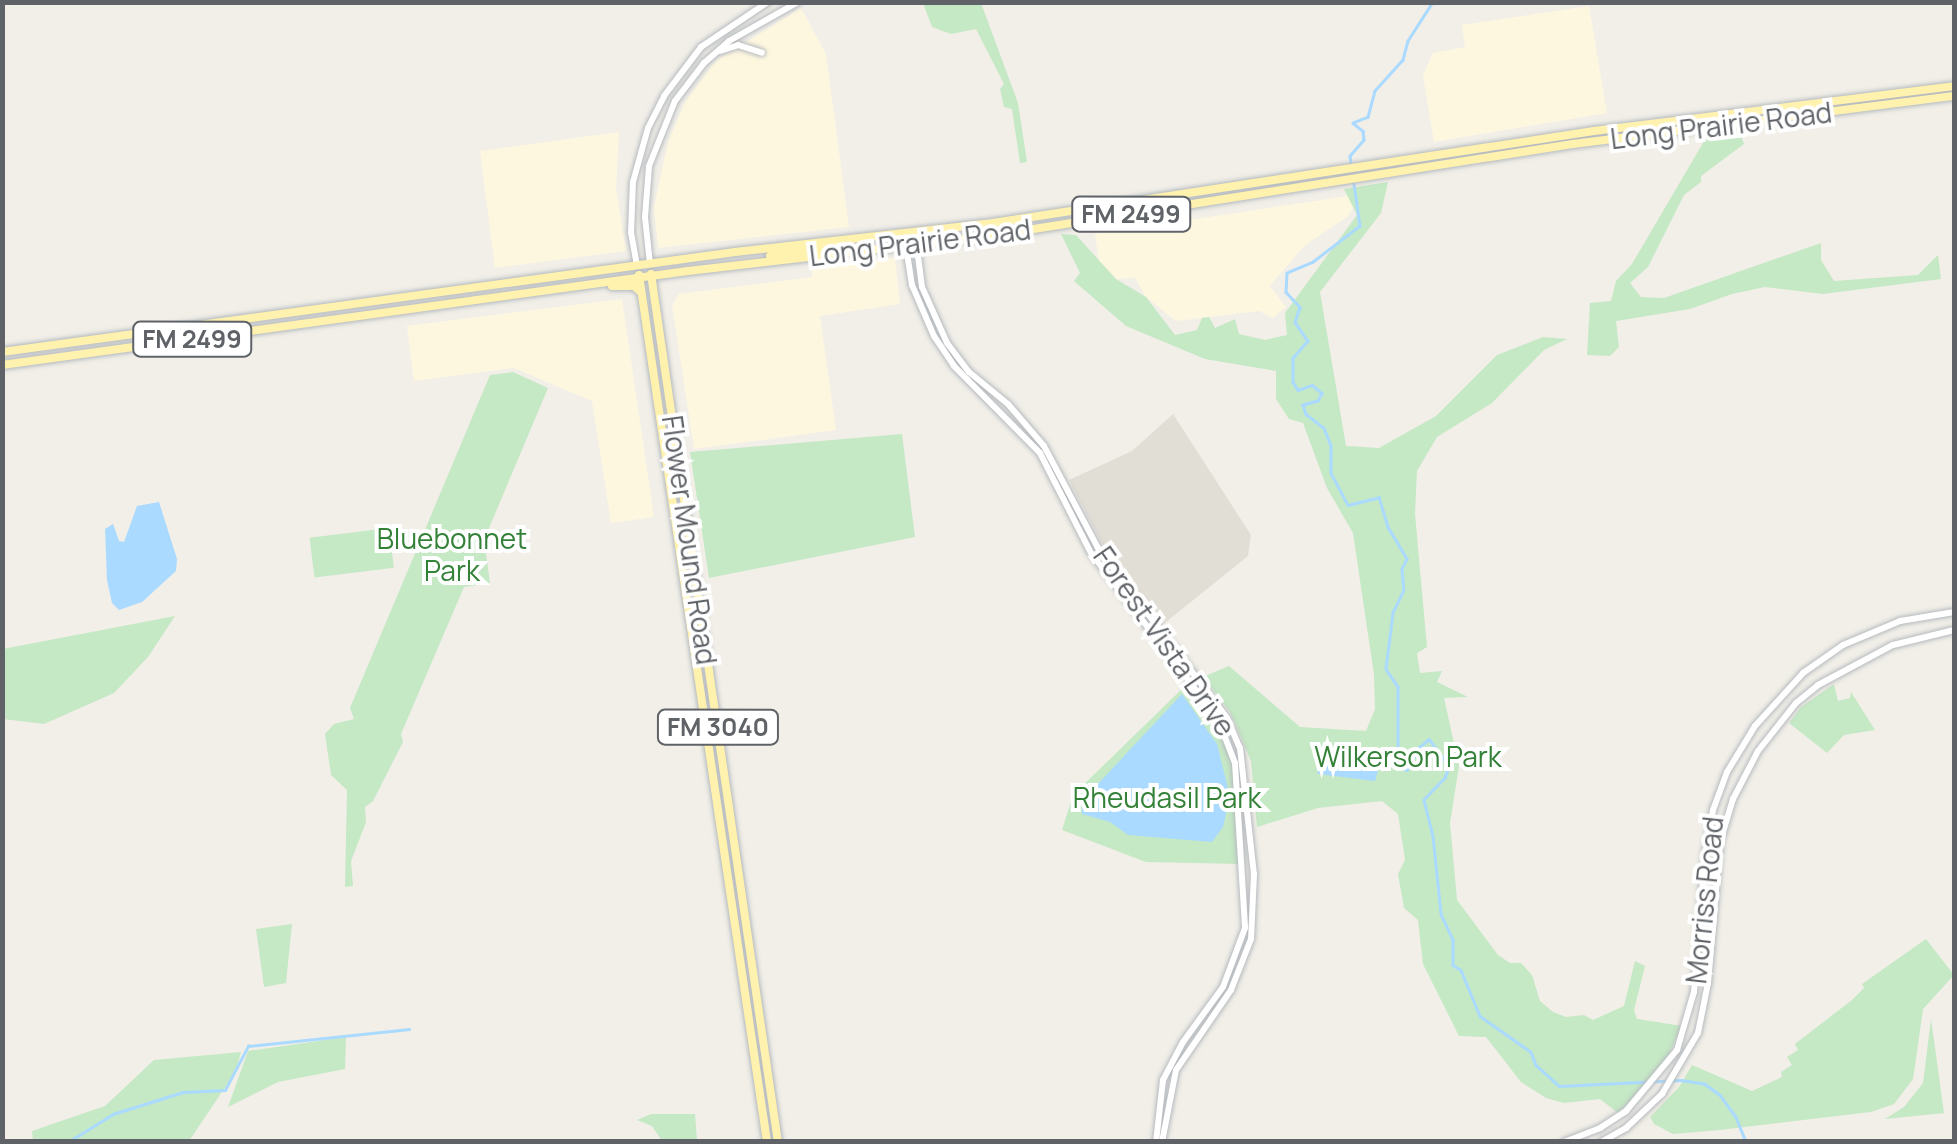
<!DOCTYPE html>
<html>
<head>
<meta charset="utf-8">
<style>
  body { margin:0 }
  #map { position:relative; width:1957px; height:1144px; overflow:hidden; background:#f1efe8; font-family:Manrope,sans-serif }
  div>[style] { position:absolute }
  [style*='--x'] { left:calc(var(--x)*1px); top:calc(var(--y)*1px); width:calc(var(--w)*1px); rotate:calc(var(--a)*1deg) }
  .commercial>* { inset:0; background:#fef7e0 }
  .education>* { inset:0; background:#e1ded6 }
  .green>* { inset:0; background:#c5e8c5; transform-origin:0 0 }
  .water>* { inset:0; background:#aadaff }
  .stream>* { height:2.5px; margin:-1.25px; padding:0 1.25px; transform-origin:1.25px; border-radius:1.25px; background:#aadaff }
  .roads { filter:drop-shadow(0 0 2px #b6babf) drop-shadow(0 0 2px #b6babf) }
  .secondary>* { height:6px; margin:-3px; padding:0 3px; transform-origin:3px; border-radius:3px; background:#fff }
  .primary>* { height:8px; margin:-4px; padding:0 4px; transform-origin:4px; border-radius:4px; background:#fff2af }
  span { translate:-50% -50%; white-space:nowrap; text-align:center; line-height:1.15; -webkit-text-stroke:8px #fff; paint-order:stroke }
  .shield-label span { padding:2px 8px; background:#fff; border:2px solid; border-radius:8px; -webkit-text-stroke-width:0 }
  .shield-label { font-size:25px; color:#5f6368; font-weight:700 }
  .street-label { font-size:28px; color:#5f6368 }
  .park-label { font-size:28px; color:#348238 }
  .frame { position:absolute; inset:0; border:5px solid #5f6368; pointer-events:none }
</style>
</head>
<body>
<div id="map">
  <div class="commercial">
    <div style="clip-path:polygon(1589px 6px,1607px 113px,1434px 142px,1423px 75px,1433px 53px,1465px 47px,1462px 25px)"></div>
    <div style="clip-path:polygon(801px 8px,826px 54px,849px 227px,658px 248px,654px 207px,668px 142px,685px 102px,716px 61px)"></div>
    <div style="clip-path:polygon(619px 132px,616px 188px,626px 251px,495px 268px,480px 151px)"></div>
    <div style="clip-path:polygon(1348px 196px,1354px 207px,1347px 217px,1304px 246px,1270px 286px,1286px 307px,1273px 318px,1259px 311px,1176px 321px,1146px 297px,1135px 278px,1116px 279px,1099px 261px,1095px 234px)"></div>
    <div style="clip-path:polygon(895px 258px,900px 304px,820px 316px,836px 430px,694px 449px,672px 305px,679px 294px,812px 277px,812px 267px)"></div>
    <div style="clip-path:polygon(622px 299px,654px 517px,611px 523px,592px 401px,514px 368px,414px 381px,407px 326px)"></div>
  </div>
  <div class="education">
    <div style="clip-path:polygon(1173px 414px,1251px 535px,1248px 556px,1161px 626px,1109px 557px,1069px 480px,1132px 451px)"></div>
  </div>
  <div class="green">
    <div style="clip-path:polygon(923px 3px,981px 3px,1018px 103px,1027px 162px,1020px 163px,1012px 109px,1004px 107px,1000px 89px,1004px 84px,976px 29px,951px 34px,932px 27px)"></div>
    <div style="clip-path:polygon(1745px 128px,1741px 136px,1744px 144px,1701px 176px,1701px 182px,1684px 195px,1648px 267px,1630px 283px,1641px 297px,1664px 298px,1821px 243px,1821px 260px,1834px 281px,1918px 275px,1938px 255px,1941px 279px,1823px 294px,1765px 287px,1732px 294px,1690px 309px,1616px 321px,1619px 347px,1610px 356px,1587px 355px,1590px 303px,1611px 301px,1616px 281px,1632px 264px,1710px 131px)"></div>
    <div style="clip-path:polygon(1388px 182px,1381px 213px,1320px 292px,1346px 446px,1379px 448px,1436px 416px,1497px 355px,1543px 337px,1567px 339px,1544px 350px,1492px 403px,1437px 437px,1417px 471px,1415px 514px,1427px 647px,1417px 653px,1420px 673px,1442px 671px,1437px 682px,1468px 697px,1444px 698px,1459px 766px,1450px 823px,1457px 900px,1498px 955px,1510px 963px,1521px 963px,1532px 975px,1540px 1001px,1553px 1012px,1566px 1017px,1584px 1015px,1593px 1020px,1624px 1006px,1635px 961px,1645px 966px,1634px 1010px,1637px 1019px,1682px 1026px,1663px 1067px,1618px 1113px,1600px 1099px,1564px 1103px,1546px 1098px,1521px 1082px,1486px 1037px,1459px 1036px,1423px 964px,1418px 920px,1404px 908px,1398px 874px,1405px 860px,1398px 814px,1382px 801px,1318px 808px,1257px 827px,1251px 761px,1230px 712px,1203px 677px,1229px 666px,1300px 727px,1366px 731px,1375px 709px,1374px 675px,1353px 533px,1327px 488px,1303px 423px,1289px 419px,1276px 399px,1276px 371px,1205px 359px,1126px 326px,1074px 281px,1080px 273px,1061px 234px,1076px 235px,1116px 279px,1146px 297px,1175px 335px,1197px 330px,1202px 318px,1209px 317px,1215px 328px,1235px 319px,1239px 334px,1265px 340px,1287px 335px,1285px 313px,1357px 215px,1344px 189px)"></div>
    <div style="clip-path:polygon(513px 372px,548px 388px,484px 540px,490px 583px,464px 587px,401px 734px,403px 742px,373px 801px,365px 807px,366px 822px,351px 861px,353px 886px,345px 887px,347px 790px,331px 775px,325px 734px,334px 724px,354px 719px,350px 708px,490px 375px)"></div>
    <div style="clip-path:polygon(902px 434px,915px 537px,709px 578px,690px 452px)"></div>
    <div style="left:389px;top:528px;width:40px;height:80px;rotate:83deg"></div>
    <div style="clip-path:polygon(175px 616px,148px 657px,114px 693px,44px 724px,3px 719px,3px 649px)"></div>
    <div style="clip-path:polygon(1834px 684px,1838px 701px,1850px 698px,1851px 692px,1875px 730px,1844px 735px,1827px 753px,1789px 723px,1801px 707px)"></div>
    <div style="clip-path:polygon(1186px 685px,1218px 729px,1234px 768px,1241px 864px,1146px 862px,1062px 830px,1073px 795px)"></div>
    <div style="clip-path:polygon(292px 924px,286px 983px,264px 987px,256px 929px)"></div>
    <div style="clip-path:polygon(1926px 939px,1954px 975px,1923px 1009px,1913px 1079px,1894px 1104px,1871px 1112px,1720px 1130px,1673px 1134px,1654px 1124px,1650px 1117px,1679px 1087px,1692px 1065px,1752px 1091px,1782px 1077px,1781px 1072px,1792px 1065px,1787px 1057px,1798px 1050px,1795px 1044px,1852px 1000px,1864px 988px,1862px 984px)"></div>
    <div style="clip-path:polygon(1931px 1019px,1944px 1113px,1885px 1119px,1904px 1107px,1923px 1083px)"></div>
    <div style="clip-path:polygon(346px 1037px,345px 1069px,278px 1082px,228px 1107px,248px 1051px)"></div>
    <div style="clip-path:polygon(241px 1052px,236px 1071px,189px 1141px,33px 1141px,32px 1131px,105px 1106px,154px 1060px)"></div>
    <div style="clip-path:polygon(651px 1114px,695px 1114px,697px 1141px,662px 1141px,652px 1126px,637px 1120px)"></div>
  </div>
  <div class="water">
    <div style="clip-path:polygon(159px 502px,177px 559px,176px 571px,142px 602px,119px 610px,112px 603px,107px 580px,105px 529px,113px 524px,119px 541px,124px 542px,137px 506px)"></div>
    <div style="clip-path:polygon(1182px 694px,1217px 744px,1230px 796px,1223px 827px,1212px 842px,1128px 835px,1110px 822px,1082px 814px,1082px 801px)"></div>
    <div style="clip-path:polygon(1363px 757px,1379px 767px,1375px 781px,1318px 774px,1317px 765px)"></div>
  </div>
  <div class="stream">
    <div style="--x:1433;--y:2;--w:46;--a:122.7"></div>
    <div style="--x:1408;--y:41;--w:20;--a:105"></div>
    <div style="--x:1403;--y:60;--w:42;--a:132.1"></div>
    <div style="--x:1375;--y:91;--w:27;--a:105"></div>
    <div style="--x:1368;--y:117;--w:16;--a:158"></div>
    <div style="--x:1353;--y:123;--w:13;--a:39"></div>
    <div style="--x:1363;--y:131;--w:9;--a:84"></div>
    <div style="--x:1364;--y:140;--w:21;--a:131"></div>
    <div style="--x:1350;--y:156;--w:71;--a:81.9"></div>
    <div style="--x:1360;--y:226;--w:59;--a:142.5"></div>
    <div style="--x:1313;--y:262;--w:28;--a:157"></div>
    <div style="--x:1287;--y:273;--w:19;--a:93"></div>
    <div style="--x:1286;--y:292;--w:21;--a:47"></div>
    <div style="--x:1300;--y:307;--w:16;--a:108"></div>
    <div style="--x:1295;--y:322;--w:23;--a:56"></div>
    <div style="--x:1308;--y:341;--w:23;--a:131"></div>
    <div style="--x:1293;--y:358;--w:24;--a:90"></div>
    <div style="--x:1293;--y:382;--w:9;--a:58"></div>
    <div style="--x:1298;--y:390;--w:15;--a:-20"></div>
    <div style="--x:1312;--y:385;--w:13;--a:39"></div>
    <div style="--x:1322;--y:393;--w:9;--a:117"></div>
    <div style="--x:1318;--y:401;--w:16;--a:165"></div>
    <div style="--x:1303;--y:405;--w:9;--a:72"></div>
    <div style="--x:1306;--y:414;--w:23;--a:38"></div>
    <div style="--x:1324;--y:428;--w:18;--a:68"></div>
    <div style="--x:1331;--y:445;--w:28;--a:90"></div>
    <div style="--x:1331;--y:473;--w:36;--a:62"></div>
    <div style="--x:1348;--y:505;--w:32;--a:-14"></div>
    <div style="--x:1379;--y:497;--w:31;--a:73"></div>
    <div style="--x:1388;--y:527;--w:37;--a:59"></div>
    <div style="--x:1407;--y:559;--w:11;--a:117"></div>
    <div style="--x:1402;--y:569;--w:21;--a:85"></div>
    <div style="--x:1404;--y:590;--w:25;--a:116"></div>
    <div style="--x:1393;--y:613;--w:56;--a:97.1"></div>
    <div style="--x:1386;--y:669;--w:22;--a:56"></div>
    <div style="--x:1398;--y:687;--w:80;--a:90"></div>
    <div style="--x:1398;--y:767;--w:9;--a:18"></div>
    <div style="--x:1407;--y:770;--w:25;--a:-63"></div>
    <div style="--x:1418;--y:748;--w:14;--a:-39"></div>
    <div style="--x:1429;--y:739;--w:34;--a:53"></div>
    <div style="--x:1449;--y:766;--w:13;--a:108"></div>
    <div style="--x:1445;--y:778;--w:30;--a:134"></div>
    <div style="--x:1424;--y:800;--w:37;--a:76"></div>
    <div style="--x:1433;--y:836;--w:78;--a:84.1"></div>
    <div style="--x:1441;--y:914;--w:29;--a:65"></div>
    <div style="--x:1453;--y:940;--w:25;--a:90"></div>
    <div style="--x:1453;--y:965;--w:9;--a:32"></div>
    <div style="--x:1461;--y:970;--w:50;--a:67.6"></div>
    <div style="--x:1480;--y:1016;--w:62;--a:35.2"></div>
    <div style="--x:1531;--y:1052;--w:14;--a:69"></div>
    <div style="--x:1536;--y:1065;--w:31;--a:42"></div>
    <div style="--x:1559;--y:1086;--w:122;--a:-2.8"></div>
    <div style="--x:1681;--y:1080;--w:24;--a:9"></div>
    <div style="--x:1705;--y:1084;--w:19;--a:36"></div>
    <div style="--x:1720;--y:1095;--w:27;--a:54"></div>
    <div style="--x:1736;--y:1117;--w:27;--a:68"></div>
    <div style="--x:68;--y:1142;--w:53;--a:-31.9"></div>
    <div style="--x:113;--y:1114;--w:73;--a:-17.4"></div>
    <div style="--x:183;--y:1092;--w:42;--a:-2.7"></div>
    <div style="--x:225;--y:1090;--w:50;--a:-62.4"></div>
    <div style="--x:248;--y:1046;--w:162;--a:-6"></div>
  </div>
  <div class="roads">
    <div class="secondary">
      <div style="--x:720;--y:51;--w:19;--a:-18"></div>
      <div style="--x:738;--y:45;--w:25;--a:18"></div>
      <div style="--x:915;--y:233;--w:54;--a:82.6"></div>
      <div style="--x:922;--y:287;--w:61;--a:65.9"></div>
      <div style="--x:947;--y:343;--w:36;--a:53"></div>
      <div style="--x:969;--y:372;--w:50;--a:39.4"></div>
      <div style="--x:1008;--y:404;--w:55;--a:49.4"></div>
      <div style="--x:1044;--y:446;--w:115;--a:62.1"></div>
      <div style="--x:1098;--y:548;--w:213;--a:52.8"></div>
      <div style="--x:1227;--y:718;--w:33;--a:67"></div>
      <div style="--x:1240;--y:748;--w:127;--a:83.7"></div>
      <div style="--x:1254;--y:874;--w:65;--a:92.6"></div>
      <div style="--x:1251;--y:939;--w:55;--a:111.4"></div>
      <div style="--x:1231;--y:990;--w:97;--a:124.5"></div>
      <div style="--x:1176;--y:1070;--w:73;--a:101"></div>
      <div style="--x:904;--y:234;--w:52;--a:81.1"></div>
      <div style="--x:912;--y:285;--w:56;--a:66.7"></div>
      <div style="--x:934;--y:336;--w:36;--a:56"></div>
      <div style="--x:954;--y:366;--w:122;--a:45.3"></div>
      <div style="--x:1040;--y:453;--w:112;--a:63"></div>
      <div style="--x:1091;--y:553;--w:209;--a:52.6"></div>
      <div style="--x:1218;--y:719;--w:47;--a:68.9"></div>
      <div style="--x:1235;--y:763;--w:165;--a:86.5"></div>
      <div style="--x:1245;--y:928;--w:63;--a:110.4"></div>
      <div style="--x:1223;--y:987;--w:68;--a:126"></div>
      <div style="--x:1183;--y:1042;--w:43;--a:117.8"></div>
      <div style="--x:1163;--y:1080;--w:62;--a:96.4"></div>
      <div style="--x:650;--y:264;--w:47;--a:-96.1"></div>
      <div style="--x:645;--y:217;--w:51;--a:-85.5"></div>
      <div style="--x:649;--y:166;--w:70;--a:-68.2"></div>
      <div style="--x:675;--y:101;--w:48;--a:-52.7"></div>
      <div style="--x:704;--y:63;--w:33;--a:-41"></div>
      <div style="--x:729;--y:41;--w:79;--a:-29.5"></div>
      <div style="--x:637;--y:266;--w:34;--a:-100"></div>
      <div style="--x:631;--y:233;--w:51;--a:-87.8"></div>
      <div style="--x:633;--y:182;--w:56;--a:-74.5"></div>
      <div style="--x:648;--y:128;--w:36;--a:-63"></div>
      <div style="--x:664;--y:96;--w:61;--a:-52.9"></div>
      <div style="--x:701;--y:47;--w:81;--a:-33.9"></div>
      <div style="--x:1564;--y:1142;--w:39;--a:-21"></div>
      <div style="--x:1600;--y:1128;--w:31;--a:-33"></div>
      <div style="--x:1626;--y:1111;--w:80;--a:-50.1"></div>
      <div style="--x:1677;--y:1050;--w:60;--a:-73.7"></div>
      <div style="--x:1694;--y:992;--w:136;--a:-85.4"></div>
      <div style="--x:1705;--y:856;--w:47;--a:-80.1"></div>
      <div style="--x:1713;--y:810;--w:40;--a:-69.8"></div>
      <div style="--x:1727;--y:772;--w:54;--a:-58.7"></div>
      <div style="--x:1755;--y:726;--w:72;--a:-47.8"></div>
      <div style="--x:1803;--y:673;--w:49;--a:-35"></div>
      <div style="--x:1843;--y:645;--w:62;--a:-22.8"></div>
      <div style="--x:1900;--y:621;--w:55;--a:-9.5"></div>
      <div style="--x:1601;--y:1142;--w:29;--a:-29"></div>
      <div style="--x:1626;--y:1128;--w:50;--a:-43.4"></div>
      <div style="--x:1662;--y:1094;--w:71;--a:-59.5"></div>
      <div style="--x:1698;--y:1033;--w:51;--a:-78.7"></div>
      <div style="--x:1708;--y:983;--w:142;--a:-85.1"></div>
      <div style="--x:1720;--y:842;--w:45;--a:-73.2"></div>
      <div style="--x:1733;--y:799;--w:54;--a:-62.5"></div>
      <div style="--x:1758;--y:751;--w:61;--a:-51.6"></div>
      <div style="--x:1796;--y:703;--w:28;--a:-39"></div>
      <div style="--x:1818;--y:685;--w:85;--a:-28.1"></div>
      <div style="--x:1893;--y:645;--w:63;--a:-13.8"></div>
    </div>
    <div class="primary">
      <div style="--x:770;--y:256;--w:28;--a:-10"></div>
      <div style="--x:798;--y:251;--w:8;--a:-45"></div>
      <div style="--x:801;--y:257;--w:13;--a:-39"></div>
      <div style="--x:811;--y:249;--w:26;--a:-7"></div>
      <div style="--x:651;--y:274;--w:877;--a:81.68"></div>
      <div style="--x:639;--y:275;--w:876;--a:81.6"></div>
      <div style="--x:612;--y:286;--w:22;--a:0"></div>
      <div style="--x:634;--y:286;--w:9;--a:41"></div>
      <div style="--x:2;--y:352;--w:740;--a:-7.77"></div>
      <div style="--x:735;--y:252;--w:253;--a:-6.4"></div>
      <div style="--x:986;--y:224;--w:615;--a:-8.7"></div>
      <div style="--x:1594;--y:131;--w:363;--a:-7.1"></div>
      <div style="--x:2;--y:365;--w:692;--a:-7.8"></div>
      <div style="--x:688;--y:271;--w:297;--a:-6.6"></div>
      <div style="--x:983;--y:237;--w:597;--a:-8.96"></div>
      <div style="--x:1573;--y:144;--w:384;--a:-7.2"></div>
    </div>
  </div>
  <div class="shield-label">
    <span style="left:1131px;top:214px">FM 2499</span>
    <span style="left:192px;top:339px">FM 2499</span>
    <span style="left:718px;top:727px">FM 3040</span>
  </div>
  <div class="street-label">
    <span style="left:1721px;top:125px;rotate:-7deg">Long Prairie Road</span>
    <span style="left:920px;top:242px;rotate:-7deg">Long Prairie Road</span>
    <span style="left:690px;top:540px;rotate:82deg">Flower Mound Road</span>
    <span style="left:1165px;top:641px;rotate:55deg">Forest Vista Drive</span>
    <span style="left:1704px;top:900px;rotate:-84deg">Morriss Road</span>
  </div>
  <div class="park-label">
    <span style="left:452px;top:554px">Bluebonnet<br>Park</span>
    <span style="left:1408px;top:756px">Wilkerson Park</span>
    <span style="left:1167px;top:797px">Rheudasil Park</span>
  </div>
  <div class="frame"></div>
</div>
</body>
</html>
